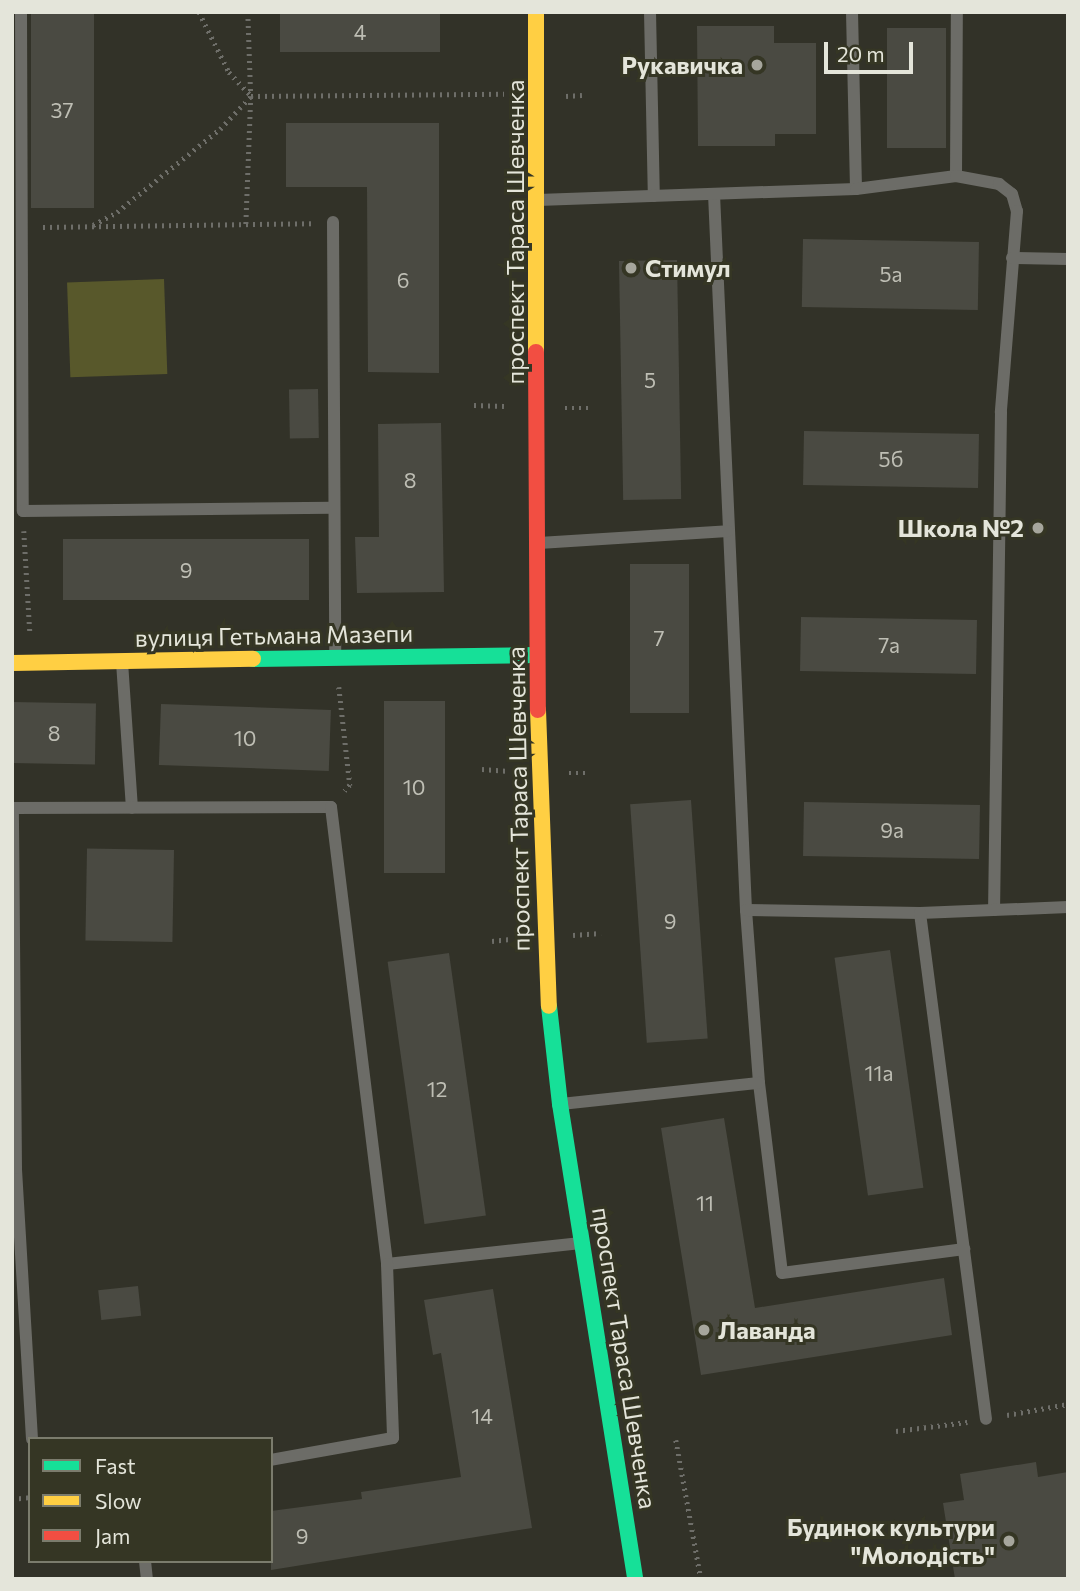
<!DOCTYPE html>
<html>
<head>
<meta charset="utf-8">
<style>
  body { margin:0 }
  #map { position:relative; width:1080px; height:1591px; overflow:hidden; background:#323228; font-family:Commissioner,sans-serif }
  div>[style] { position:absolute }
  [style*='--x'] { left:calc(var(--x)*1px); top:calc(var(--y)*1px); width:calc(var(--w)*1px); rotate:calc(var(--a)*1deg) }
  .green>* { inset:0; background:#58582b; transform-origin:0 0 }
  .building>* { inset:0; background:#4a4a42; transform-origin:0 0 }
  .path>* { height:4.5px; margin-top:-2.25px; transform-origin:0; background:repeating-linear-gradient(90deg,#6e6e69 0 2px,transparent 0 7px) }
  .lane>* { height:12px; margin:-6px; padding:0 6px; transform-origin:6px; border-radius:6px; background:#6c6c67 }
  .fast>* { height:16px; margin:-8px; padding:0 8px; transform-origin:8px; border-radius:8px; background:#16e098 }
  .slow>* { height:16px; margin:-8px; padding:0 8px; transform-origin:8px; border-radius:8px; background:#ffcf43 }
  .jam>* { height:16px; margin:-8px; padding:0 8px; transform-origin:8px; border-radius:8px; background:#f24e42 }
  .dots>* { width:19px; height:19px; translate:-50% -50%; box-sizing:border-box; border:4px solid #353624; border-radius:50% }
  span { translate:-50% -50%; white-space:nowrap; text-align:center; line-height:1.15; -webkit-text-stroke:6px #353624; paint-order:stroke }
  .number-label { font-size:21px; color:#bebeb4 }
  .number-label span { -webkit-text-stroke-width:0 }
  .poi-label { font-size:24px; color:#e4e5da; font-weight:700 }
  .right { translate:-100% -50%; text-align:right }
  .left { translate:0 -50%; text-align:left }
  .street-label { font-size:24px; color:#e4e5da }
  .frame { position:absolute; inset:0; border:14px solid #e4e5da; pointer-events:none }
  .legend { position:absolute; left:28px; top:1437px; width:245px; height:126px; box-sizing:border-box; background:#353624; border:2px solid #7b7c6d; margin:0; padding:9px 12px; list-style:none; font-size:21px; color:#e4e5da }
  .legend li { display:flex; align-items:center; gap:14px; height:35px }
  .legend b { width:35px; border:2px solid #7b7c6d }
  .scale { position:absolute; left:824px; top:42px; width:89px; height:32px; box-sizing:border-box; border:4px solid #e4e5da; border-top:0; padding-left:9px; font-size:21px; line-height:24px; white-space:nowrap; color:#e4e5da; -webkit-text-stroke:5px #353624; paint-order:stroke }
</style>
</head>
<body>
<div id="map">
  <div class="green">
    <div style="left:164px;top:279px;width:95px;height:97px;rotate:88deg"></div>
  </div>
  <div class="building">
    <div style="left:31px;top:12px;width:63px;height:196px"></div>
    <div style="left:280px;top:12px;width:160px;height:40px"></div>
    <div style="clip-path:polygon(697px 26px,774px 26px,774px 43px,816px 43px,816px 134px,775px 134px,775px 146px,698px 146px)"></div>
    <div style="left:887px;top:28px;width:59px;height:120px"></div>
    <div style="clip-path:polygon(286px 123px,439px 123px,439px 373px,368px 372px,367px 187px,286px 187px)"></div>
    <div style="left:803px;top:239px;width:176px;height:68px;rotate:1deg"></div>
    <div style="left:677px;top:260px;width:239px;height:58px;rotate:89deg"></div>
    <div style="left:318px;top:389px;width:49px;height:29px;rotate:89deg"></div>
    <div style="clip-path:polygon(441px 423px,444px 592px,357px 593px,355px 537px,379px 537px,378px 424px)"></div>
    <div style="left:804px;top:431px;width:175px;height:54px;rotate:1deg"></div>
    <div style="left:309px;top:539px;width:61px;height:246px;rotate:90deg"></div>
    <div style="left:630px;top:564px;width:59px;height:149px"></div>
    <div style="left:801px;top:617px;width:176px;height:54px;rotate:1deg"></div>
    <div style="left:384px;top:701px;width:61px;height:172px"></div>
    <div style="left:12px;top:702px;width:84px;height:61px;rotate:1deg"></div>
    <div style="left:161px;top:704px;width:170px;height:61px;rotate:2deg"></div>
    <div style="left:691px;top:800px;width:239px;height:61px;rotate:86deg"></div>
    <div style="left:804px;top:802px;width:176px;height:54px;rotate:1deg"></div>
    <div style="left:174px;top:850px;width:92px;height:87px;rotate:91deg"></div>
    <div style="left:890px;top:950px;width:240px;height:56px;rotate:82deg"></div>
    <div style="left:449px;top:953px;width:265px;height:62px;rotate:82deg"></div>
    <div style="clip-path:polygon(724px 1118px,755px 1308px,944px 1278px,952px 1335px,701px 1375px,661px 1128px)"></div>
    <div style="left:138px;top:1286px;width:30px;height:40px;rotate:84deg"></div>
    <div style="clip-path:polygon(493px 1289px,532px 1528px,271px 1570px,271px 1511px,362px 1499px,361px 1492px,461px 1477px,441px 1353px,433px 1355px,424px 1300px)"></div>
    <div style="clip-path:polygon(1036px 1462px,1038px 1477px,1068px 1472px,1068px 1579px,955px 1579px,943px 1503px,964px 1500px,960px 1474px)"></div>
  </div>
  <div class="path">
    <div style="--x:199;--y:12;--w:67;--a:63.4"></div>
    <div style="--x:229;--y:72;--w:33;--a:47"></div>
    <div style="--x:251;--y:96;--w:128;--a:92.2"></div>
    <div style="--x:248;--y:12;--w:84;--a:88"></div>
    <div style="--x:251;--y:96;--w:253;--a:-0.5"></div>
    <div style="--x:566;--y:96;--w:16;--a:-4"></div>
    <div style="--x:93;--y:225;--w:27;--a:-28"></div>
    <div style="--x:117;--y:212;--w:132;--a:-38.9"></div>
    <div style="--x:220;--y:129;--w:45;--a:-46.8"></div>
    <div style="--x:43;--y:227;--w:271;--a:-0.8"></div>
    <div style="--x:474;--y:405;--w:30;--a:2"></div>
    <div style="--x:565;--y:408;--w:23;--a:0"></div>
    <div style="--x:24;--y:531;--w:100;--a:86.6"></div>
    <div style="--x:339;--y:687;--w:99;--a:83.6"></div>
    <div style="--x:350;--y:785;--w:8;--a:130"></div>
    <div style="--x:482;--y:769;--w:27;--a:4"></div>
    <div style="--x:569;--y:773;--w:20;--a:0"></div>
    <div style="--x:573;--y:935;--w:28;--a:-4"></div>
    <div style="--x:492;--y:941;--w:20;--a:-6"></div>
    <div style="--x:1007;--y:1415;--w:62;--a:-10.2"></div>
    <div style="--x:896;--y:1431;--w:72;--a:-7.2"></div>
    <div style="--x:676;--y:1440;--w:141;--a:79.8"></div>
    <div style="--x:12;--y:1499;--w:18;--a:-6"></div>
  </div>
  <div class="lane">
    <div style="--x:21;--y:12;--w:499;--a:89.8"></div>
    <div style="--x:23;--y:511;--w:309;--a:-0.6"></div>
    <div style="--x:650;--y:12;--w:184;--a:88.8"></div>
    <div style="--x:852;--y:12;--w:177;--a:88.7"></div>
    <div style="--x:956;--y:176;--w:164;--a:-89.7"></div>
    <div style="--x:714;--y:194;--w:717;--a:87.44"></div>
    <div style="--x:746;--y:910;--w:173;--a:85.7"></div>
    <div style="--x:759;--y:1083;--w:191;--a:83.1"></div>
    <div style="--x:782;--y:1273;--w:184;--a:-7.5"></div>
    <div style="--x:538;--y:200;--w:318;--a:-2"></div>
    <div style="--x:856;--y:189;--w:101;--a:-7.4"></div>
    <div style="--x:956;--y:176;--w:44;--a:10.5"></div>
    <div style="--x:999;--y:184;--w:16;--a:38"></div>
    <div style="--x:1012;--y:194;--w:18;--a:74"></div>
    <div style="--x:1017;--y:211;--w:202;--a:94.6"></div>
    <div style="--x:1001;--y:412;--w:498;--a:90.8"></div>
    <div style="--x:333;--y:222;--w:433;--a:89.7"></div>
    <div style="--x:1012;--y:258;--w:56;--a:1"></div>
    <div style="--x:539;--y:543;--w:189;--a:-3.6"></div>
    <div style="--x:122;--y:662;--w:146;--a:86.1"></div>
    <div style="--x:746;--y:910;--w:174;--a:1"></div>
    <div style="--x:920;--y:913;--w:148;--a:-2.3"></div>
    <div style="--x:920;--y:913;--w:510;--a:82.57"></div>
    <div style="--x:561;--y:1104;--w:199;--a:-6.1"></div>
    <div style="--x:387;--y:1264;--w:195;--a:-6.2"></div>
    <div style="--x:32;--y:1439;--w:271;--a:-93.4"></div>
    <div style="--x:16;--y:1168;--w:360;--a:-90.5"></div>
    <div style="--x:13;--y:808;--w:318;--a:-0.2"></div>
    <div style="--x:331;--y:807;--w:460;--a:83"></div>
    <div style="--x:387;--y:1264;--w:174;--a:88"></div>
    <div style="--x:393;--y:1438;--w:124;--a:169.8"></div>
    <div style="--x:145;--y:1561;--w:18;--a:84"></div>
  </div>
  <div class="fast">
    <div style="--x:253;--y:659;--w:283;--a:-0.8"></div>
    <div style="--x:549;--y:1006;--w:99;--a:83.6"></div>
    <div style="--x:560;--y:1104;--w:481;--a:81"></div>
  </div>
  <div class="slow">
    <div style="--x:536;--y:12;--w:340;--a:90"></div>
    <div style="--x:12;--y:663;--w:241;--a:-1"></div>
    <div style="--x:538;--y:710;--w:296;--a:87.9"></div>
  </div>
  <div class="jam">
    <div style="--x:536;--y:352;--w:358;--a:89.7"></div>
  </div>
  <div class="dots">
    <div style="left:757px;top:65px;background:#a6a69c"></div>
    <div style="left:631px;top:268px;background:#a6a69c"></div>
    <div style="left:1038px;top:528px;background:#a6a69c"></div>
    <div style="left:704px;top:1330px;background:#a6a69c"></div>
    <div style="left:1009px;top:1541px;background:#a6a69c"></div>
  </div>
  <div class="number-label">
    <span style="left:360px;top:32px">4</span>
    <span style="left:62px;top:110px">37</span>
    <span style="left:891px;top:274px">5а</span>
    <span style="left:403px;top:280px">6</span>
    <span style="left:650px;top:380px">5</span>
    <span style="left:891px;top:459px">5б</span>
    <span style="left:410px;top:480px">8</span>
    <span style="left:186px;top:570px">9</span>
    <span style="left:659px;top:638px">7</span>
    <span style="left:889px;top:645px">7а</span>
    <span style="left:54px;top:733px">8</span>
    <span style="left:245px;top:738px">10</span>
    <span style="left:414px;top:787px">10</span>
    <span style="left:892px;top:830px">9а</span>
    <span style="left:670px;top:921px">9</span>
    <span style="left:879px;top:1073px">11а</span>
    <span style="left:437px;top:1089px">12</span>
    <span style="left:705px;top:1203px">11</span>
    <span style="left:482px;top:1416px">14</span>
    <span style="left:302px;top:1536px">9</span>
  </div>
  <div class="poi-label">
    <span class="right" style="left:743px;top:65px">Рукавичка</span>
    <span class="left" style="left:645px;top:268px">Стимул</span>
    <span class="right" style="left:1024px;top:528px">Школа №2</span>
    <span class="left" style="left:718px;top:1330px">Лаванда</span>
    <span class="right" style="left:995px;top:1541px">Будинок культури<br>"Молодість"</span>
  </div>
  <div class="street-label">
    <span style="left:515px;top:232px;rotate:-90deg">проспект Тараса Шевченка</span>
    <span style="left:274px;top:635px;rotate:-1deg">вулиця Гетьмана Мазепи</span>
    <span style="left:518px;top:799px;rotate:-91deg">проспект Тараса Шевченка</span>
    <span style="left:625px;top:1358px;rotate:81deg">проспект Тараса Шевченка</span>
  </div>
  <div class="frame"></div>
  <ul class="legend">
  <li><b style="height:9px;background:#16e098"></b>Fast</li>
  <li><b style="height:9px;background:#ffcf43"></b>Slow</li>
  <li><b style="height:9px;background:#f24e42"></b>Jam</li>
  </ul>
  <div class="scale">20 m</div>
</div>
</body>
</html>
